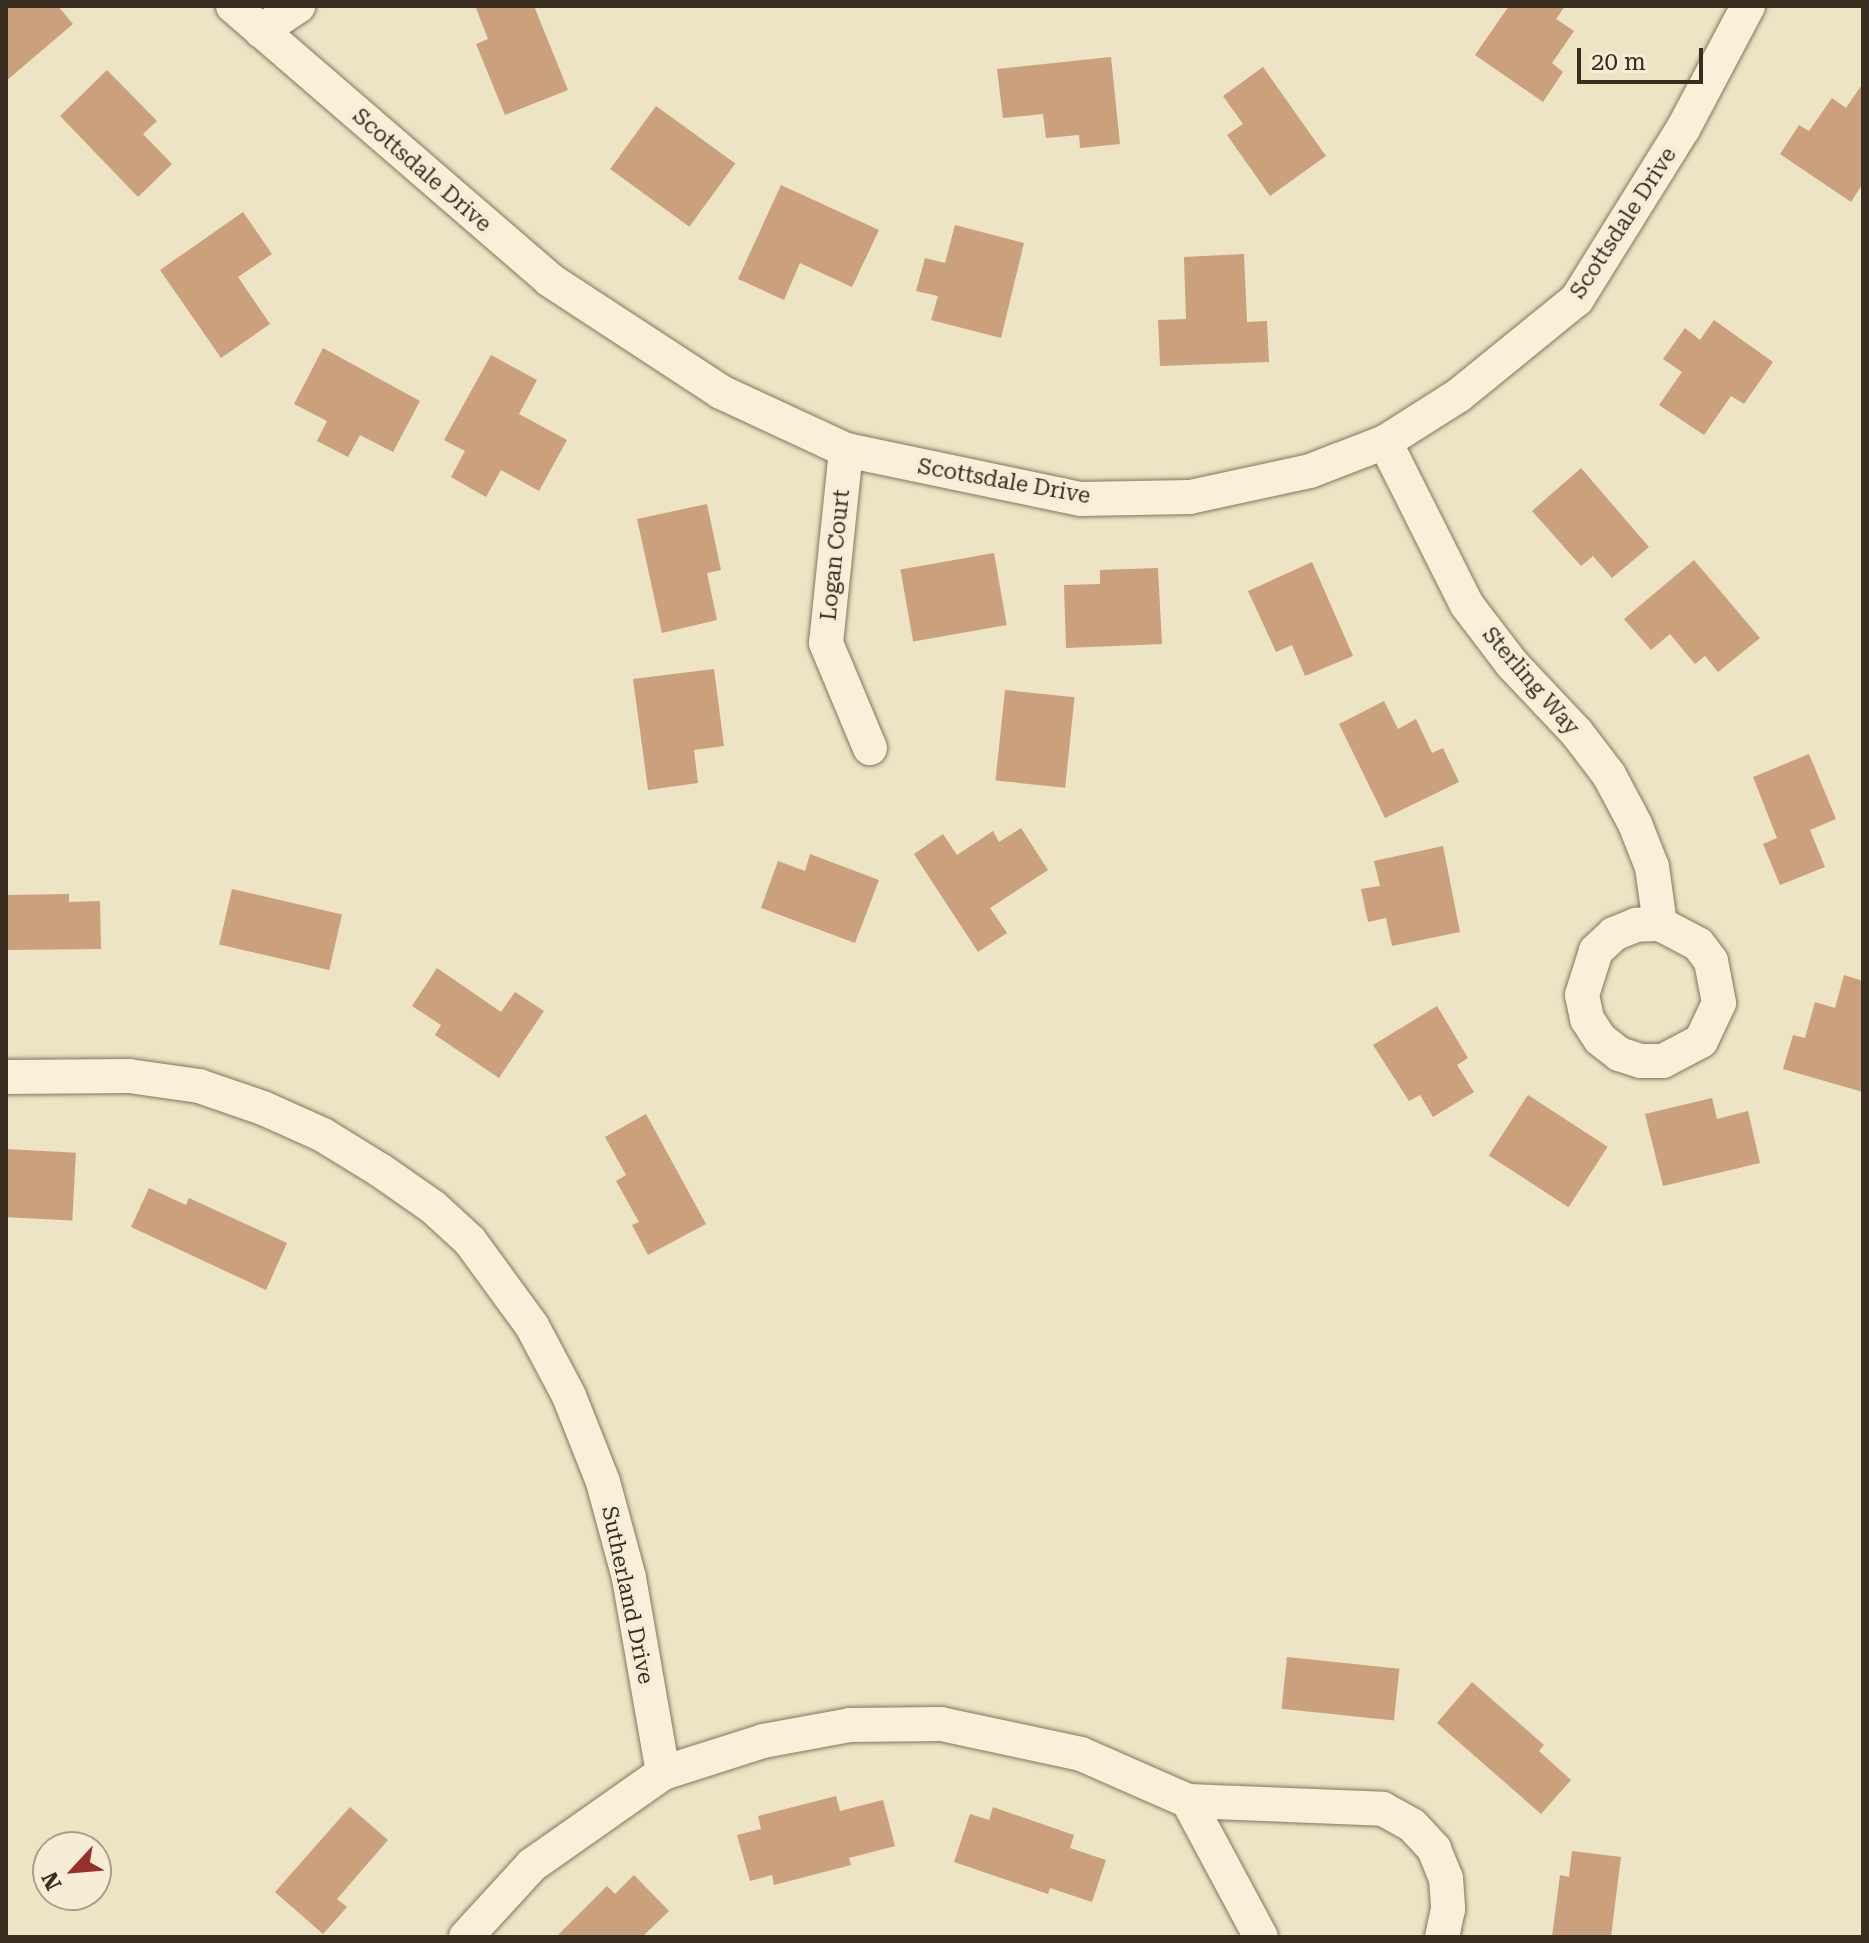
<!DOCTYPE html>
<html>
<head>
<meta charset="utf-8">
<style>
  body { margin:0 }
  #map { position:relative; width:1869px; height:1943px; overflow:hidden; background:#ede3c5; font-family:"Roboto Serif",serif }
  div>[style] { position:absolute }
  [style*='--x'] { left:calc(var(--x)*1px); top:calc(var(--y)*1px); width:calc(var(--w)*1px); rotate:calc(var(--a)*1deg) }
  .building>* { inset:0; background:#caa17c; transform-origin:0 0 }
  .roads { filter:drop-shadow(0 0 2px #88755c) drop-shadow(0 0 2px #88755c) }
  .street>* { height:34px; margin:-17px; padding:0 17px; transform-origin:17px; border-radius:17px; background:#f8f0d9 }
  span { translate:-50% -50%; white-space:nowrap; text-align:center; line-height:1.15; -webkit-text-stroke:7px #f5edd5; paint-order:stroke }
  .street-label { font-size:22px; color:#382d1f }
  .frame { position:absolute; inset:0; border:8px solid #382d1f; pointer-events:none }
  .north { position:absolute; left:32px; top:1831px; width:80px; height:80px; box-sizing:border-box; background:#f5edd5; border:2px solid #a9a08c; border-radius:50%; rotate:244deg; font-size:22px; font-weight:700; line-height:32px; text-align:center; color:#382d1f }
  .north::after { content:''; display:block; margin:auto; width:28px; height:36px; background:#96312d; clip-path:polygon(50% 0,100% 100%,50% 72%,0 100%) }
  .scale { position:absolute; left:1577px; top:48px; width:126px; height:36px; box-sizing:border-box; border:4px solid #382d1f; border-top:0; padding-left:10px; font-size:24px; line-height:28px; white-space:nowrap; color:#382d1f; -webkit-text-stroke:6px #f5edd5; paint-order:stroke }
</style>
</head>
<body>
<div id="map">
  <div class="building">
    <div style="clip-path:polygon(13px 6px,58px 6px,73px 24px,6px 81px,6px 7px)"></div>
    <div style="clip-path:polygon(482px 6px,534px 6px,568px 90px,505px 115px,476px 44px,488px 39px,476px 8px)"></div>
    <div style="clip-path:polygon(1509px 6px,1565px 6px,1556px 19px,1574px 31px,1552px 63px,1563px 72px,1543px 102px,1475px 55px)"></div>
    <div style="clip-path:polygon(1111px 57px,1120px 144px,1080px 148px,1079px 135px,1046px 138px,1043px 114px,1003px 118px,997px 69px)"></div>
    <div style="clip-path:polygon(1263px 67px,1326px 156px,1270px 196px,1227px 135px,1243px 124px,1223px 96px)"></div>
    <div style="clip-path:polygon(107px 70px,157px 121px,143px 134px,172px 164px,138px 197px,60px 116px)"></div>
    <div style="clip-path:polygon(1863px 83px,1863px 183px,1851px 202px,1780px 154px,1799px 125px,1809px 131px,1832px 98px,1846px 108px)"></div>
    <div style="left:656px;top:106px;width:98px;height:78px;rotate:36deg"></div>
    <div style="clip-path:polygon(781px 185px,879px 230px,852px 287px,800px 263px,784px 300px,738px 279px)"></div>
    <div style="clip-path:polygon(243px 212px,272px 254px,238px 277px,270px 324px,221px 358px,160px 270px)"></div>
    <div style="clip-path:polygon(955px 225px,1024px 243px,1001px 338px,931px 320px,938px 296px,916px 291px,925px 258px,945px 263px)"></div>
    <div style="clip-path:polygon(1244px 254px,1247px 322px,1267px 321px,1269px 362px,1160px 366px,1158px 320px,1186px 319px,1184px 257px)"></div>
    <div style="clip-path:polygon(1714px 320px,1773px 362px,1744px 404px,1731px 396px,1704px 435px,1659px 405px,1682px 372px,1663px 359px,1685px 328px,1700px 340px)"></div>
    <div style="clip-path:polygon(323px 348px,420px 401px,393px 452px,360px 435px,348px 457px,317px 441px,327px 421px,294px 404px)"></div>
    <div style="clip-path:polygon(491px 355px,537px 380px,519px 414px,567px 440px,539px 491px,501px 470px,486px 497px,451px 477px,465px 451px,444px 440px)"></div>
    <div style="clip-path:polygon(1581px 468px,1649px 547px,1612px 578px,1593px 556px,1581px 566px,1532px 511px)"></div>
    <div style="clip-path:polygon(707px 504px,721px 570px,707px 573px,717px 620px,662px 633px,637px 519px)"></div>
    <div style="left:994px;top:553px;width:73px;height:95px;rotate:80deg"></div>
    <div style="clip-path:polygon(1694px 560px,1760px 638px,1718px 672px,1705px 656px,1695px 664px,1670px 634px,1651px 650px,1624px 619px)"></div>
    <div style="clip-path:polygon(1312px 562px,1353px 656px,1305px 676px,1292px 645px,1276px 652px,1248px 591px)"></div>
    <div style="clip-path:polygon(1158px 568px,1162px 644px,1066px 648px,1064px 585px,1100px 584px,1100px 570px)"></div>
    <div style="clip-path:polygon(714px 669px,724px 746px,694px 750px,698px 783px,648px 790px,633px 679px)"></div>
    <div style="left:1005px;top:690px;width:70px;height:91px;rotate:6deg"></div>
    <div style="clip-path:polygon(1384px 701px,1398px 729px,1416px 719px,1432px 753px,1443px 748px,1459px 782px,1385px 818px,1339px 724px)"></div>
    <div style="clip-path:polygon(1809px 754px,1836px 819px,1810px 830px,1825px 867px,1780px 885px,1763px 844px,1777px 838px,1753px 777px)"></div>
    <div style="clip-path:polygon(1021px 828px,1048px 870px,990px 908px,1007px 933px,978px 952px,914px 854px,943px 834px,957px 855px,993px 831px,999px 842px)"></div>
    <div style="clip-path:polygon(1443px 846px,1460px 932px,1392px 946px,1386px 918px,1368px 922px,1361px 889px,1380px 886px,1374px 861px)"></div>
    <div style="clip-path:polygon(810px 854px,879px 880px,855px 943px,761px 908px,778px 861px,805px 871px)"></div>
    <div style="left:232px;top:889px;width:113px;height:57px;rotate:13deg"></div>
    <div style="clip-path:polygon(69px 894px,69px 902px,100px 901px,101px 949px,6px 950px,6px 895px)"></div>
    <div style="clip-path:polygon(437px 968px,501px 1012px,515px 992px,544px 1011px,499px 1078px,435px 1035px,441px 1025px,412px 1006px)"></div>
    <div style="clip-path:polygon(1844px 975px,1863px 981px,1863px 1092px,1783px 1069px,1793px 1035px,1805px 1038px,1815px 1002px,1835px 1008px)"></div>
    <div style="clip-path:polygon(1437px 1006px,1468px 1058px,1457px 1065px,1474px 1092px,1433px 1117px,1420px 1095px,1409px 1101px,1373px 1045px)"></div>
    <div style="left:1528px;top:1095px;width:95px;height:72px;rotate:33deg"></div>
    <div style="clip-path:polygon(1712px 1098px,1717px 1119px,1748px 1111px,1760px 1163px,1663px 1186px,1645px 1114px)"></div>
    <div style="clip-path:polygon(646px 1114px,706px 1224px,648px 1255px,632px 1225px,639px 1222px,616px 1181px,626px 1175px,605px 1137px)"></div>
    <div style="left:6px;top:1149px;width:70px;height:68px;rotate:3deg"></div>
    <div style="clip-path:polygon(149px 1188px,186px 1205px,189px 1198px,287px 1243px,266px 1290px,131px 1227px)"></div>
    <div style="left:1287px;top:1657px;width:113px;height:52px;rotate:6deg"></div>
    <div style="clip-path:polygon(1472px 1682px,1544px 1745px,1539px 1751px,1571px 1780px,1541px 1814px,1437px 1723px)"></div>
    <div style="clip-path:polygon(836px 1796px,840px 1811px,883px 1800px,895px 1846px,849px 1858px,851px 1865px,774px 1885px,772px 1875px,750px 1881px,737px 1835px,761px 1829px,758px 1816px)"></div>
    <div style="clip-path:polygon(350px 1807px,388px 1840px,337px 1899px,347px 1907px,323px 1934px,275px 1892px)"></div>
    <div style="clip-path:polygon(993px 1807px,1074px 1835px,1070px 1848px,1106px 1860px,1092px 1902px,1050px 1888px,1048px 1894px,954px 1862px,970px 1814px,989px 1820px)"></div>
    <div style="clip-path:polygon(1572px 1851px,1621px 1857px,1611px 1937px,1552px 1937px,1560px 1875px,1569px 1877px)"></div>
    <div style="clip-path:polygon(634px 1875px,669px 1911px,642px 1937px,556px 1937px,607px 1886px,615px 1894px)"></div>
  </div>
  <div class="roads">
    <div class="street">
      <div style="--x:233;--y:6;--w:419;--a:40.8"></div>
      <div style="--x:550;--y:280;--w:204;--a:33.2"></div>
      <div style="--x:721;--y:392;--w:138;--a:24.9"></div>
      <div style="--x:846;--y:450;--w:240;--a:11.8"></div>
      <div style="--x:1081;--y:499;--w:109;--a:-1.1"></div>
      <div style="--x:1190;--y:497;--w:123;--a:-12.2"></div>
      <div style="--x:1310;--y:471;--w:80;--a:-21.1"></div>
      <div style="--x:1385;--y:442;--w:88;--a:-32.4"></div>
      <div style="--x:1459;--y:395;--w:152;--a:-39.1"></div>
      <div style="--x:1577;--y:299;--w:200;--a:-58.1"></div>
      <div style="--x:1683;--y:129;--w:139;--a:-62.1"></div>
      <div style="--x:261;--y:31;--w:45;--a:-34"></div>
      <div style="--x:1385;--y:442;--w:182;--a:63.3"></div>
      <div style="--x:1467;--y:605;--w:74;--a:52.7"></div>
      <div style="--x:1512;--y:664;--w:95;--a:46.7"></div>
      <div style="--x:1577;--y:733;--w:53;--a:52.7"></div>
      <div style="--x:1609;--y:775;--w:55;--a:62"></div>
      <div style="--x:1635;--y:824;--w:46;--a:68.4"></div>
      <div style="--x:1652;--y:867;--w:58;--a:82"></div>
      <div style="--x:1660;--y:924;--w:24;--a:178"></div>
      <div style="--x:1636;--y:925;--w:24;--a:158"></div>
      <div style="--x:1614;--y:934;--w:25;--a:137"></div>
      <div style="--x:1596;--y:951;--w:46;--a:107.7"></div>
      <div style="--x:1582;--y:995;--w:25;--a:78"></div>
      <div style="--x:1587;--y:1019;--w:24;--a:57"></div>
      <div style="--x:1600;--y:1039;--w:24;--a:38"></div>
      <div style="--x:1619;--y:1054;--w:23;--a:18"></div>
      <div style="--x:1641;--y:1061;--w:22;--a:0"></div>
      <div style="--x:1663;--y:1061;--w:43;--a:-27.8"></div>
      <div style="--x:1701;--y:1041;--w:42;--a:-64.7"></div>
      <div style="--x:1719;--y:1003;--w:43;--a:-100.8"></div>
      <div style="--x:1711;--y:961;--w:21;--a:-127"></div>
      <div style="--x:1698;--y:944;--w:43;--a:-152.2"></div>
      <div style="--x:846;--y:450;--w:194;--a:95.9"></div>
      <div style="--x:826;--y:643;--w:114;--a:67.3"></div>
      <div style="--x:6;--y:1077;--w:123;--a:-0.5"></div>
      <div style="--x:129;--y:1076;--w:71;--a:8.1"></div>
      <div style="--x:199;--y:1086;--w:68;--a:19"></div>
      <div style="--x:263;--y:1108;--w:66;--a:24.2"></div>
      <div style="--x:323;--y:1135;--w:67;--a:31.6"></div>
      <div style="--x:380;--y:1170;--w:65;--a:34.9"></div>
      <div style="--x:433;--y:1207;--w:50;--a:42.6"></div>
      <div style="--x:470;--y:1241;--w:105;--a:53.9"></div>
      <div style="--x:532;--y:1326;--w:79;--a:62.1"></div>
      <div style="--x:569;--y:1396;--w:92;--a:68.4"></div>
      <div style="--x:603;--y:1482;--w:99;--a:74.8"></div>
      <div style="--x:629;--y:1578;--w:198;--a:80.1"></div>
      <div style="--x:1188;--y:1801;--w:154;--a:61.8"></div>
      <div style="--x:466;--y:1937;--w:98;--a:-47.5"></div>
      <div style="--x:532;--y:1865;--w:160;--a:-35.1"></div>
      <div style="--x:663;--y:1773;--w:105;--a:-17.7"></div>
      <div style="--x:763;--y:1741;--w:88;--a:-10.4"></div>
      <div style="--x:850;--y:1725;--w:91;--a:-0.6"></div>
      <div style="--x:941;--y:1724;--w:143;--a:12.1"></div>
      <div style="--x:1081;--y:1754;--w:117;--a:23.7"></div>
      <div style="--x:1188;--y:1801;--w:195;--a:2.3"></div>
      <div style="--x:1383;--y:1809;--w:33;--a:29"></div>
      <div style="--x:1412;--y:1825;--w:33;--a:47"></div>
      <div style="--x:1434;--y:1849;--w:31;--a:68"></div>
      <div style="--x:1446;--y:1878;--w:31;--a:86"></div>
      <div style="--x:1448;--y:1909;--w:29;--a:102"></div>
    </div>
  </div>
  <div class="street-label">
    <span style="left:422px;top:170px;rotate:41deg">Scottsdale Drive</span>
    <span style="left:1623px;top:223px;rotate:-57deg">Scottsdale Drive</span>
    <span style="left:1004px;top:481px;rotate:10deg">Scottsdale Drive</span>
    <span style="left:835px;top:555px;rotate:-84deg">Logan Court</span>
    <span style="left:1531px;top:681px;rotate:49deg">Sterling Way</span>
    <span style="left:628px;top:1595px;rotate:78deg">Sutherland Drive</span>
  </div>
  <div class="frame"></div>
  <div class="north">N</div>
  <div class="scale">20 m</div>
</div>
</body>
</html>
